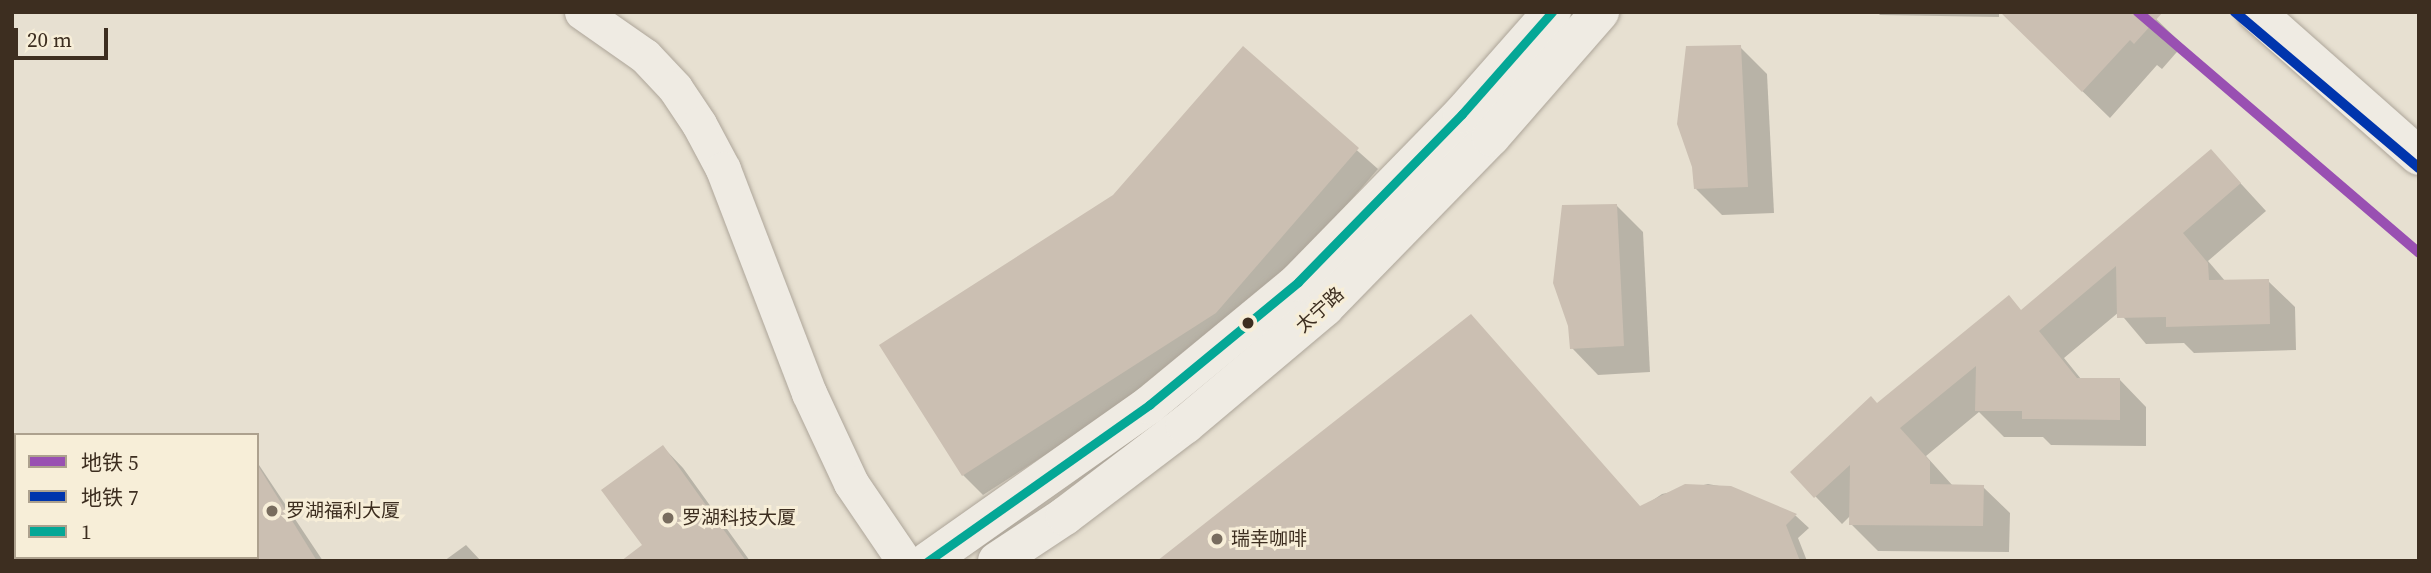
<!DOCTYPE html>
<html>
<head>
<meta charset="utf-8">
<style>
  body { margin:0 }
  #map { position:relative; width:2431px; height:573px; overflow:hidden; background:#e7e0d1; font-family:"Source Serif 4","Noto Sans SC",serif }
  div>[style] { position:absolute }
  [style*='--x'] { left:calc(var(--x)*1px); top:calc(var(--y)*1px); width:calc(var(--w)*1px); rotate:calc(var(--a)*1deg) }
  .shadow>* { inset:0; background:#0003 }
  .building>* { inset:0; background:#cbbfb2 }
  .roads { filter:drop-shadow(0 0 2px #ada599) drop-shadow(0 0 2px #ada599) }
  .street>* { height:35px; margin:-17.5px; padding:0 17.5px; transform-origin:17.5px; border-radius:17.5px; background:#efebe3 }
  .secondary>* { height:38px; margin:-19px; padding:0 19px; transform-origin:19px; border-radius:19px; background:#efebe3 }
  .bus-1>* { height:9px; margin:-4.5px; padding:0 4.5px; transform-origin:4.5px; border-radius:4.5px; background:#04a796 }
  .metro-1>* { height:10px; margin:-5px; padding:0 5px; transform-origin:5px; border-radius:5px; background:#9950b2 }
  .metro-2>* { height:10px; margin:-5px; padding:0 5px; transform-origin:5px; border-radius:5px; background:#0035ad }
  .dots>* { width:19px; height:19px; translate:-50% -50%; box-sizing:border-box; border:4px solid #f7eed8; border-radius:50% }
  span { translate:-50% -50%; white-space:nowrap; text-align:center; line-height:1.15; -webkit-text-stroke:6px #f7eed8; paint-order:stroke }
  .street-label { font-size:19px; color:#3d2e20 }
  .poi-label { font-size:19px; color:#3d2e20 }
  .left { translate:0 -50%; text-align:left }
  .frame { position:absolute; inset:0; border:14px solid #3d2e20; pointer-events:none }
  .legend { position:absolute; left:14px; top:433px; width:245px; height:126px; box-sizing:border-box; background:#f7eed8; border:2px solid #ada18e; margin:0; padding:9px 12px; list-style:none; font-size:21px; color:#3d2e20 }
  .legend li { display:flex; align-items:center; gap:14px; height:35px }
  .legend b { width:35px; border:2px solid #ada18e }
  .scale { position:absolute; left:14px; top:28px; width:94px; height:32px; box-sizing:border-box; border:4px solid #3d2e20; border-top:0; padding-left:9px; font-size:21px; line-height:24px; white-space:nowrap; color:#3d2e20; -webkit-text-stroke:5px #f7eed8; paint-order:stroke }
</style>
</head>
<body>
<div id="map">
  <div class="shadow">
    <div style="clip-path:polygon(1877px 12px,1999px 12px,1999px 17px,1880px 15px)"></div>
    <div style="clip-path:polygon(2001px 12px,2149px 12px,2183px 45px,2162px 69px,2157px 65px,2110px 118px)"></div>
    <div style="clip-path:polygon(1740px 47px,1767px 74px,1774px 213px,1722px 215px,1696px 189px)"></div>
    <div style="clip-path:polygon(1243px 49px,1378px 169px,1236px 332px,983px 495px,963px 475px,1114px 196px)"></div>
    <div style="clip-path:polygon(2211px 151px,2266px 211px,2208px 261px,2226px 282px,2268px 281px,2295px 307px,2296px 350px,2194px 353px,2184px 343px,2146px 344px,2119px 312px,2064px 358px,2081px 379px,2120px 380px,2146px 407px,2146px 446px,2051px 445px,2043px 437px,2004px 437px,1979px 412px,1926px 456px,1953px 486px,1983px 487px,2010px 513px,2009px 552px,1878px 551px,1851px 524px,1851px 515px,1842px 524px,1792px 472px,1878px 406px,2023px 312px)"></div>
    <div style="clip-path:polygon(1617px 206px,1643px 232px,1650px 372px,1598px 375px,1572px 348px)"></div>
    <div style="clip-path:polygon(1471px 317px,1641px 508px,1662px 494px,1708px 484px,1730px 488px,1796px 516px,1809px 528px,1798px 538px,1807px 561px,1160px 561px)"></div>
    <div style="clip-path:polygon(663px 447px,683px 468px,750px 561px,624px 561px,644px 546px)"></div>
    <div style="clip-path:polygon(257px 462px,323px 561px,183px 561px,257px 557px)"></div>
    <div style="clip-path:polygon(466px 545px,481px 561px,444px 561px)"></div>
  </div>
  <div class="building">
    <div style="clip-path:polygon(2000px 12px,2163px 12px,2134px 44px,2130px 40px,2082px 92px)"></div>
    <div style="clip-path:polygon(1741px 45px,1748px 187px,1694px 189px,1692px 167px,1677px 124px,1686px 46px)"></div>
    <div style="clip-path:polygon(1243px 46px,1359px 148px,1216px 313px,962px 476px,879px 345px,1113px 195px)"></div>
    <div style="clip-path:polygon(2211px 149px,2241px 183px,2183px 233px,2208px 263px,2209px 280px,2269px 279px,2270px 324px,2166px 327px,2166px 317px,2117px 318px,2116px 266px,2039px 331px,2077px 378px,2120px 378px,2120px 420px,2022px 419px,2022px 411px,1975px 411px,1976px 366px,1900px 428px,1930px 461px,1930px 484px,1984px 485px,1983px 526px,1849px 525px,1850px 465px,1814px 498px,1790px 472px,1871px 396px,1877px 403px,2009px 295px,2021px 310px)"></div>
    <div style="clip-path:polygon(1617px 204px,1624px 346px,1570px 349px,1568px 326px,1553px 283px,1562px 205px)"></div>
    <div style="clip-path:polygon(1471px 314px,1640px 506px,1685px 484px,1731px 486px,1797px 514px,1786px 525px,1800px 561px,1157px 561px)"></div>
    <div style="clip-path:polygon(663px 445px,746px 561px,621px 561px,642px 545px,601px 490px)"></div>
    <div style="clip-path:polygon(257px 464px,317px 561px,257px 561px)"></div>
  </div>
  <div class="roads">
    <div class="street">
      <div style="--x:582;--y:12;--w:77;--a:34.9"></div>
      <div style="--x:645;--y:56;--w:44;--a:46.8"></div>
      <div style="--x:675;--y:88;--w:43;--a:56.3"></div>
      <div style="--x:699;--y:124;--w:51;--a:61.9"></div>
      <div style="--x:723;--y:169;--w:240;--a:69"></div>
      <div style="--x:809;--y:393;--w:99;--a:65"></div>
      <div style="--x:851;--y:483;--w:94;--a:55.8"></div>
    </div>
    <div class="secondary">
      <div style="--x:2256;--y:12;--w:217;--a:41.5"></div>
      <div style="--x:928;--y:561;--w:271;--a:-35.2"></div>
      <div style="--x:1149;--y:405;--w:193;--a:-39.5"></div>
      <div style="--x:1298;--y:282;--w:235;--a:-45.7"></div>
      <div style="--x:1462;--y:114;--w:136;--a:-48.6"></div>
      <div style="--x:997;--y:561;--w:82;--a:-33.5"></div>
      <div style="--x:1065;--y:516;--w:151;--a:-37.2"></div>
      <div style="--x:1185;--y:425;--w:183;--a:-40.1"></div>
      <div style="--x:1325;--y:307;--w:238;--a:-45.7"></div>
      <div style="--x:1491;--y:137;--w:166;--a:-48.9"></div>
    </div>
  </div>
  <div class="bus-1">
    <div style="--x:928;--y:561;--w:271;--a:-35.2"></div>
    <div style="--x:1149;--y:405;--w:193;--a:-39.5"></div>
    <div style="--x:1298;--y:282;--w:235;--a:-45.7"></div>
    <div style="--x:1462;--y:114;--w:136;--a:-48.6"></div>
  </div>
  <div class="metro-1">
    <div style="--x:2138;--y:12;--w:370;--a:40.6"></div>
  </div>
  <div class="metro-2">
    <div style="--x:2235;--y:12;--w:241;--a:40.3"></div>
  </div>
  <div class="dots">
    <div style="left:1248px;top:323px;background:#3d2e20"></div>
    <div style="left:272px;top:511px;background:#786c5e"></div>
    <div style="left:668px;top:518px;background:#786c5e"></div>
    <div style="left:1217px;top:539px;background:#786c5e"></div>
  </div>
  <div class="street-label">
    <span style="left:1320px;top:310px;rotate:-42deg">太宁路</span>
  </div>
  <div class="poi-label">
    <span class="left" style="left:286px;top:511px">罗湖福利大厦</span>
    <span class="left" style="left:682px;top:518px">罗湖科技大厦</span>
    <span class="left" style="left:1231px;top:539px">瑞幸咖啡</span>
  </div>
  <div class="frame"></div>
  <ul class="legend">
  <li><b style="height:9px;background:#9950b2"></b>地铁 5</li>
  <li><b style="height:9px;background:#0035ad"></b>地铁 7</li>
  <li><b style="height:9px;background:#04a796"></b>1</li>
  </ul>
  <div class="scale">20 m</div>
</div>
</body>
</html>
